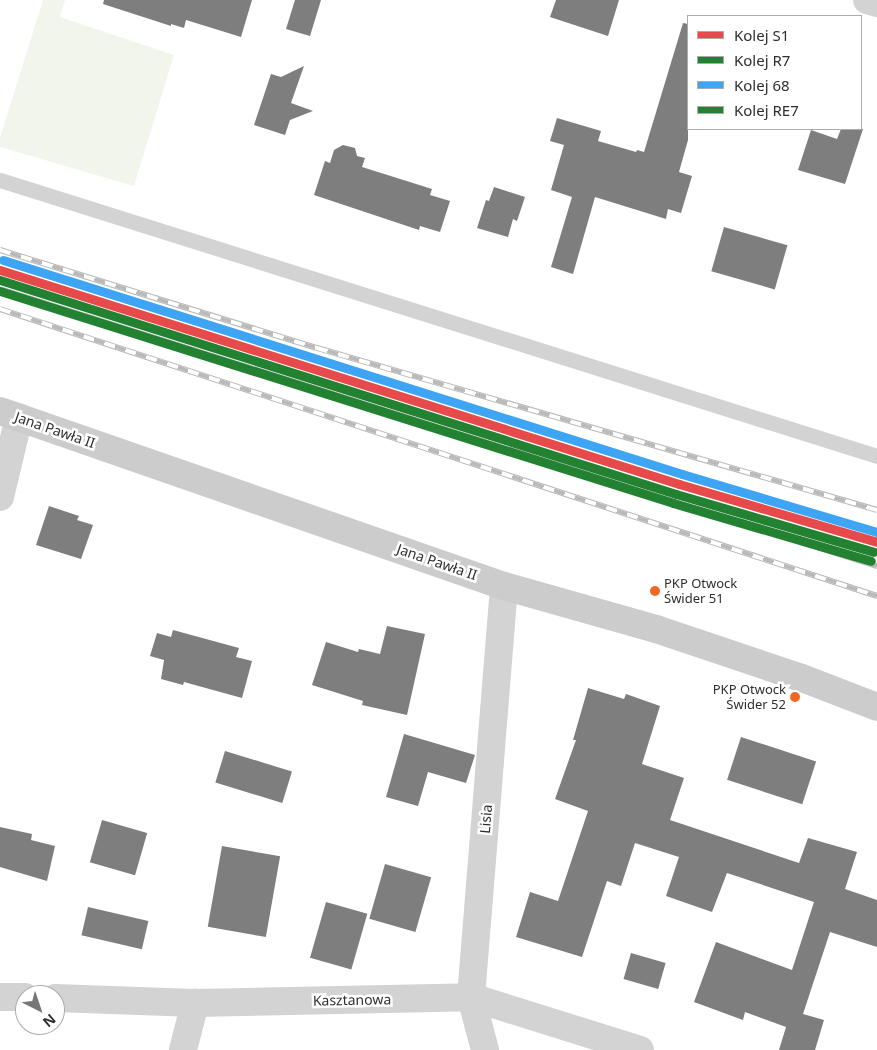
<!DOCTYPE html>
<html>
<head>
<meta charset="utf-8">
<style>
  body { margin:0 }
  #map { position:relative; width:877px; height:1050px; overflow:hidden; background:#fff; font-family:"Noto Sans",sans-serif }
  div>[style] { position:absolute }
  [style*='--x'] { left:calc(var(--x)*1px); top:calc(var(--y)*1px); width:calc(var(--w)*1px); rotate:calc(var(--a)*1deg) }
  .green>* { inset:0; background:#f1f5eb }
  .building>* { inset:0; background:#7e7e7e; transform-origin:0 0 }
  .service>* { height:15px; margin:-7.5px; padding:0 7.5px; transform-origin:7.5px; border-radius:7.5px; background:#d3d3d3 }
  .minor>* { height:28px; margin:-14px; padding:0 14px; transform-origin:14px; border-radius:14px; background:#d3d3d3 }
  .secondary>* { height:28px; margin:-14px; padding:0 14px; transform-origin:14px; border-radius:14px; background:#ccc }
  .rail>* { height:5.5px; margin-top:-2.75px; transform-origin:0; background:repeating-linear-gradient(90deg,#fff 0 11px,#bababa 0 22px); box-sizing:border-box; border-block:1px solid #bababa }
  .rail-1>* { height:9px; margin:-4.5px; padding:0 4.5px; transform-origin:4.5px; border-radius:4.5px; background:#e74a4a }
  .rail-2>* { height:9px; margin:-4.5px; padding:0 4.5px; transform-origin:4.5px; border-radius:4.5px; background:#238132 }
  .rail-3>* { height:9px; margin:-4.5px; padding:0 4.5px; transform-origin:4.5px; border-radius:4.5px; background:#3ea5f4 }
  .rail-4>* { height:9px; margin:-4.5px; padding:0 4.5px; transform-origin:4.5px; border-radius:4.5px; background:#238132 }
  .dots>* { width:14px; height:14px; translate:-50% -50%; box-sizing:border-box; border:2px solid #fff; border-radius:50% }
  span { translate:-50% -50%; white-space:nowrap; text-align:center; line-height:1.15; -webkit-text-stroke:5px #fff; paint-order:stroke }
  .bus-label { font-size:13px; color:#2e2e2e }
  .left { translate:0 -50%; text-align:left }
  .right { translate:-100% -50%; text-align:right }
  .street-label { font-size:14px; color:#2e2e2e }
  .legend { position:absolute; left:687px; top:15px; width:175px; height:115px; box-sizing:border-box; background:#fff; border:1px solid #ababab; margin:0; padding:6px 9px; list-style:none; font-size:15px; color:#2e2e2e }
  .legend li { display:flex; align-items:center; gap:10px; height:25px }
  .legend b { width:25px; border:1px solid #ababab }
  .north { position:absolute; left:15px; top:985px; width:50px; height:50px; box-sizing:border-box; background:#fff; border:1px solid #ababab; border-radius:50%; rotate:139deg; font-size:14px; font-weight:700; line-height:20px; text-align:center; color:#2e2e2e }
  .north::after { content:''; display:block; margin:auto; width:18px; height:22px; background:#777; clip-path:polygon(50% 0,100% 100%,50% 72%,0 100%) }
</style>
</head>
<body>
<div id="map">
  <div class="green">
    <div style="clip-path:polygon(43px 0,65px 0,60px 17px,174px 55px,134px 186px,0 147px,0 138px)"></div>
  </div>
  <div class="building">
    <div style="clip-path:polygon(104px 0,252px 0,241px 37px,186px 20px,184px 28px,171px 24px,171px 26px,103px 4px)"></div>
    <div style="clip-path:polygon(295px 0,321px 0,310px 36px,286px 29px)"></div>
    <div style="clip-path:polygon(556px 0,619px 0,608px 36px,550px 17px)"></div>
    <div style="clip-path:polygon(683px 23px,688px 24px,688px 140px,679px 172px,692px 176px,681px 213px,668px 209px,666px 219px,595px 197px,573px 274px,551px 267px,572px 197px,551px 190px,564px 145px,550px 141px,557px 118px,601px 131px,598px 141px,636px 152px,637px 150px,644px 152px)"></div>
    <div style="clip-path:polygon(304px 66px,291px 103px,313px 111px,290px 120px,285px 135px,254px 125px,271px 74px,281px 77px)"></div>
    <div style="clip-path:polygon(841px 129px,863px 129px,845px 184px,798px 170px,811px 130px,837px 139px)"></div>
    <div style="clip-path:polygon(343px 145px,355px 148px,357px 156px,365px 158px,362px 167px,432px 189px,430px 195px,450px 201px,440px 232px,420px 226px,419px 230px,314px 195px,325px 161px,330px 163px,334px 150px)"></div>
    <div style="clip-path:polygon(494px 187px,525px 197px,517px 221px,513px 219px,508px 237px,477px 228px,486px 200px,489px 201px)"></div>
    <div style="left:724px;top:227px;width:66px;height:46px;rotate:16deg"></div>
    <div style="clip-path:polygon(49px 506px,79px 516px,77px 520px,93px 525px,81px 559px,36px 545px)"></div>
    <div style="clip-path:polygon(387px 626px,425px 634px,407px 715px,362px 705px,363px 701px,312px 685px,326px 642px,358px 652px,359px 649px,380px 654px)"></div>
    <div style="clip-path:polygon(173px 630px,239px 648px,236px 657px,252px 661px,242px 698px,184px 682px,183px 685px,161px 679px,164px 660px,150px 656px,157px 633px,171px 637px)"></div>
    <div style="clip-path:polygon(588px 688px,624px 699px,626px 694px,660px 706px,642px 764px,684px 778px,670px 820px,799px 863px,808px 838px,857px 852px,845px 889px,877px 900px,877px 947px,830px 932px,803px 1014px,824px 1020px,815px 1050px,779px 1050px,786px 1027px,745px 1012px,743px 1020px,694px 1002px,716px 942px,792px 970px,814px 902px,727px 873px,712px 912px,666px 896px,679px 857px,635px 843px,621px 886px,607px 881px,582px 957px,516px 937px,530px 892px,558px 901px,588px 811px,555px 799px,576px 740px,573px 740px)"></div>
    <div style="clip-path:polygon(404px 734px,475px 755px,466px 783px,428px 772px,418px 806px,386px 797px)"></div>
    <div style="left:741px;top:737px;width:79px;height:45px;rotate:18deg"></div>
    <div style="left:225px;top:751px;width:70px;height:33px;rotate:17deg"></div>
    <div style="left:102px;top:820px;width:47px;height:44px;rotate:16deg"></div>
    <div style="clip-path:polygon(0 827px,32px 834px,31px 840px,55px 846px,47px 881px,0 867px)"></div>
    <div style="left:222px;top:846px;width:59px;height:82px;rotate:10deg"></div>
    <div style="left:385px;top:864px;width:48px;height:57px;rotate:16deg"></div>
    <div style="left:326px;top:902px;width:43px;height:58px;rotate:16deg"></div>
    <div style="left:88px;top:907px;width:62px;height:29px;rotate:13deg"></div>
    <div style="left:631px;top:953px;width:36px;height:27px;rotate:16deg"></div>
  </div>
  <div class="service">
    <div style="--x:0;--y:180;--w:919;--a:17.47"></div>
  </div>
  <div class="minor">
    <div style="--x:867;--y:0;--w:10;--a:17"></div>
    <div style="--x:0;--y:497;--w:82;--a:-76.6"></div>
    <div style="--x:0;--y:997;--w:25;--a:0"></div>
    <div style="--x:55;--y:998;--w:140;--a:2"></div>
    <div style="--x:195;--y:1003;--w:276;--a:-1.2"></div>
    <div style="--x:471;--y:997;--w:177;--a:17.4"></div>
    <div style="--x:183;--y:1050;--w:49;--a:-75.7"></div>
    <div style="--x:485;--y:1050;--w:55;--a:-104.8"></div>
    <div style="--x:471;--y:997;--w:412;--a:-85.4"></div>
  </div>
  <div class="secondary">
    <div style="--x:0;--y:411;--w:534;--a:19.15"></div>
    <div style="--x:504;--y:586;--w:158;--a:15.8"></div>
    <div style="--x:656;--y:629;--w:154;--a:18.6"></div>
    <div style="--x:802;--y:678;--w:80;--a:21.1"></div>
  </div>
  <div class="rail">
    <div style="--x:0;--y:250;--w:332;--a:17.2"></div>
    <div style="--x:317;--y:348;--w:583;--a:16.13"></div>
    <div style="--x:0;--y:289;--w:920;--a:17.53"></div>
    <div style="--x:0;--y:309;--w:923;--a:18.12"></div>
  </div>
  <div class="rail-1">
    <div style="--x:0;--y:270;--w:712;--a:17.49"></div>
    <div style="--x:679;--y:484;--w:206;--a:16.3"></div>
  </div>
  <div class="rail-2">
    <div style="--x:0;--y:280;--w:709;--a:17.57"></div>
    <div style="--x:676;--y:494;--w:206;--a:16.3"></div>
  </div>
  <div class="rail-3">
    <div style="--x:3;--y:260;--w:712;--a:17.49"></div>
    <div style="--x:682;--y:474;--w:203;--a:16.6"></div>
  </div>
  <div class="rail-4">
    <div style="--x:0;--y:291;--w:706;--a:17.48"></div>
    <div style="--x:673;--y:503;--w:206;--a:16.3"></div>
  </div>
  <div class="dots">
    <div style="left:655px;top:591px;background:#f26522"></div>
    <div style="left:795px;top:697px;background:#f26522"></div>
  </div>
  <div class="bus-label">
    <span class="left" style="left:664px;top:591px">PKP Otwock<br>Świder 51</span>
    <span class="right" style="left:786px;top:697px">PKP Otwock<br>Świder 52</span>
  </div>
  <div class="street-label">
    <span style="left:55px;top:430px;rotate:19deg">Jana Pawła II</span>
    <span style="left:437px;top:562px;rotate:19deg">Jana Pawła II</span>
    <span style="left:486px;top:819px;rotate:-85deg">Lisia</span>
    <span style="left:352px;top:1000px;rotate:-1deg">Kasztanowa</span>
  </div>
  <ul class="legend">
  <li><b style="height:6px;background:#e74a4a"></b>Kolej S1</li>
  <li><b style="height:6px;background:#238132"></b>Kolej R7</li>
  <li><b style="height:6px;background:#3ea5f4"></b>Kolej 68</li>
  <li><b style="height:6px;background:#238132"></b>Kolej RE7</li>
  </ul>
  <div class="north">N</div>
</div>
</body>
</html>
